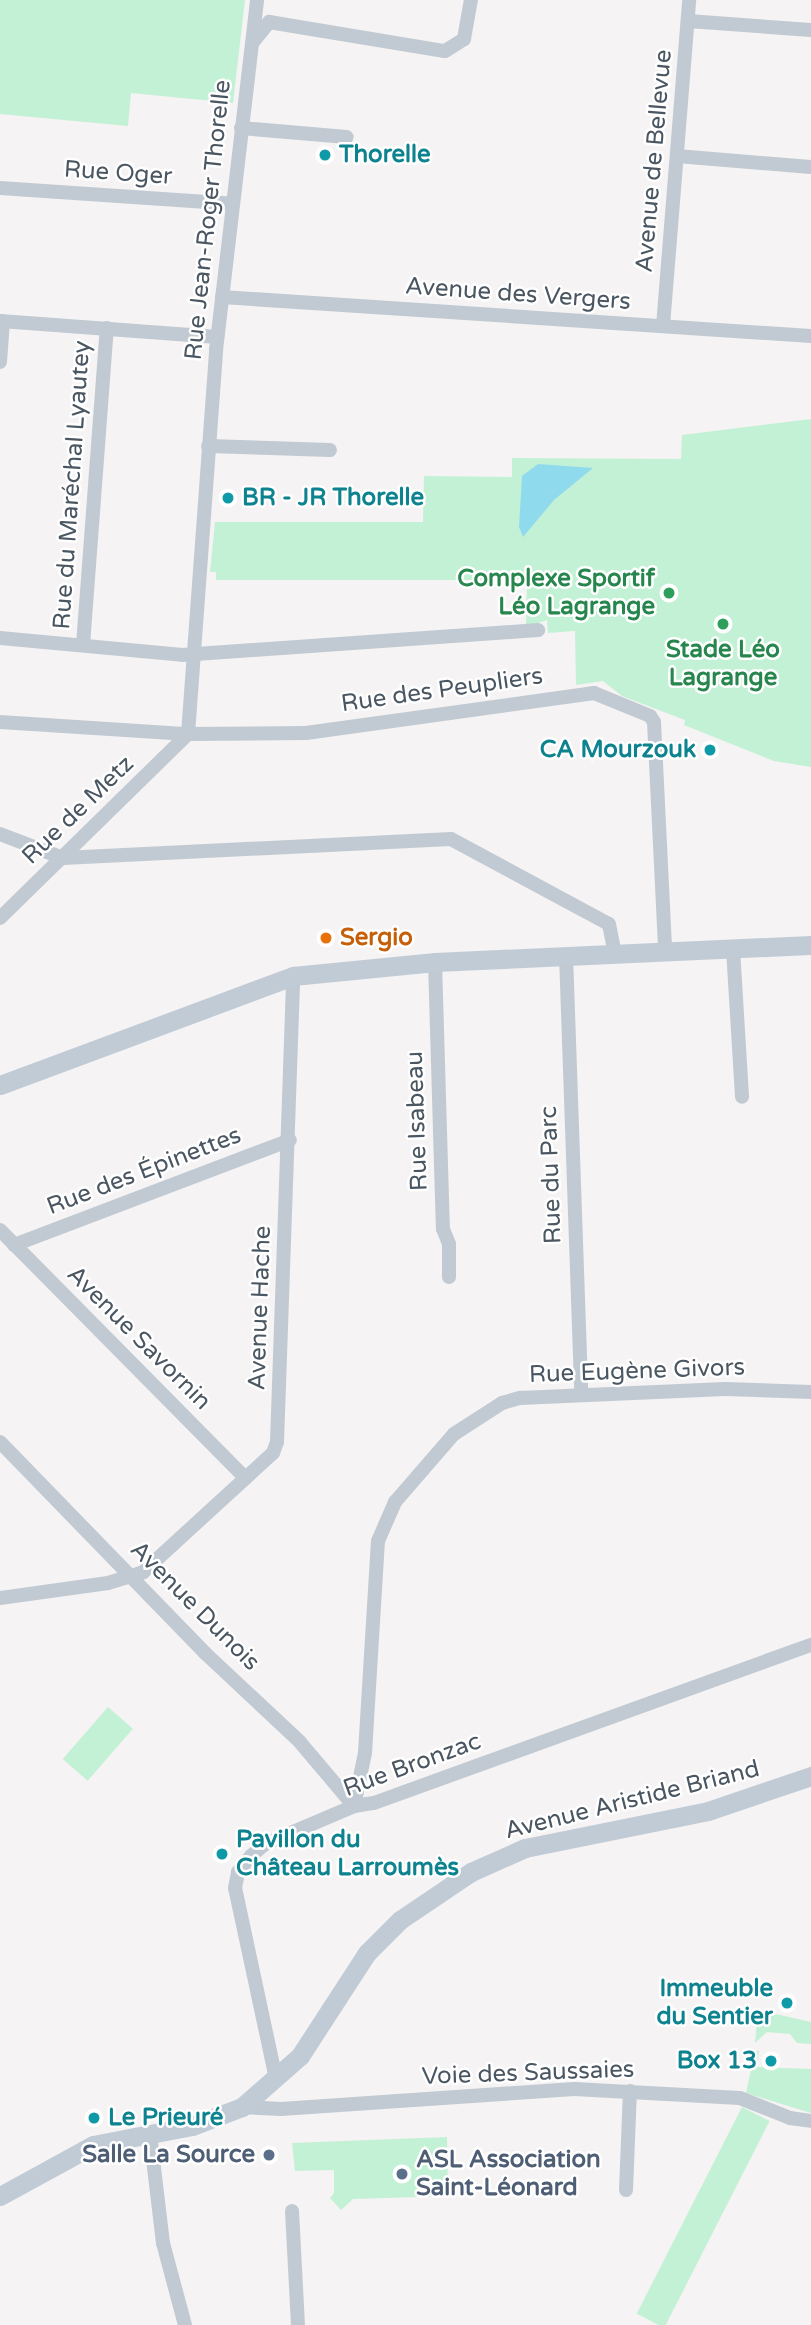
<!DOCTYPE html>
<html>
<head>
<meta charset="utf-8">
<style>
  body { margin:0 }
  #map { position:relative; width:811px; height:2325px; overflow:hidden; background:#f5f3f3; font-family:"Varela Round",sans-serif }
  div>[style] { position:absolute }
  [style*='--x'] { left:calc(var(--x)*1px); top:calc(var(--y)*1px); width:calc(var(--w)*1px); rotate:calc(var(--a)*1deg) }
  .green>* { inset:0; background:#c3f1d5; transform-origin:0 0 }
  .water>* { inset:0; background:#90daee }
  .street>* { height:14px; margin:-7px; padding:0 7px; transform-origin:7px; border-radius:7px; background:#c1cad2 }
  .secondary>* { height:19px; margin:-9.5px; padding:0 9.5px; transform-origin:9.5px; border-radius:9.5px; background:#c1cbd6 }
  .dots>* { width:19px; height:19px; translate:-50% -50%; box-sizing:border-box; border:4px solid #fff; border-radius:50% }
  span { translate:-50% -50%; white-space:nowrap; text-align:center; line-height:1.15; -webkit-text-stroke:5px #fff; paint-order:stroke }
  .culture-label { font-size:24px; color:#0d838f; font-weight:700 }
  .left { translate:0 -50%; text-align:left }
  .right { translate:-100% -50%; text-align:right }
  .street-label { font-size:24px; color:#4a5661 }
  .leisure-label { font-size:24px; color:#27864d; font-weight:700 }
  .food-label { font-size:24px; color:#c56008; font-weight:700 }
  .service-label { font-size:24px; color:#4e5e75; font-weight:700 }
</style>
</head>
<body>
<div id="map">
  <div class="green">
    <div style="clip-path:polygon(0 0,245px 0,233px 103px,131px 93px,128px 126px,0 114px)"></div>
    <div style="clip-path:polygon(811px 419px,811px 767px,774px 761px,684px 725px,685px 720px,622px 696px,603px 681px,576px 685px,575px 631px,548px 633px,547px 620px,526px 627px,527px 580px,216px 580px,216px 572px,210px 572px,215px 522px,423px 522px,424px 476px,512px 477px,512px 458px,681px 459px,682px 435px)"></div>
    <div style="left:108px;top:1707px;width:33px;height:69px;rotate:41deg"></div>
    <div style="clip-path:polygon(758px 2010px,811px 2022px,811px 2044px,797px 2043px,790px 2034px,767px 2032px,755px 2043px)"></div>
    <div style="clip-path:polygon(755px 2051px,759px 2051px,757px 2067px,811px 2069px,811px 2113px,746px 2093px)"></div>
    <div style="left:742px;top:2107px;width:31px;height:232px;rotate:27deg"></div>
    <div style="clip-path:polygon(447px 2137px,448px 2196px,353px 2199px,341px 2210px,330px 2198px,334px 2193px,334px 2170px,295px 2171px,292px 2143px)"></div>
  </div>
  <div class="water">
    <div style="clip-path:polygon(538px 464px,593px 468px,554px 500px,523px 537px,519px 527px,522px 476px)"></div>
  </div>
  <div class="street">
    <div style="--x:688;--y:21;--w:123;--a:4.2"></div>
    <div style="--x:253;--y:42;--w:26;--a:-51"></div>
    <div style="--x:269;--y:22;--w:178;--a:9.4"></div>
    <div style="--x:445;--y:51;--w:22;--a:-32"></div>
    <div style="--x:464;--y:39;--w:40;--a:-80"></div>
    <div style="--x:241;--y:128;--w:106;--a:4.9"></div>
    <div style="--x:677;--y:156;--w:134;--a:4.7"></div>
    <div style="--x:0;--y:188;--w:233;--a:3.9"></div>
    <div style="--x:222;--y:297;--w:590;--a:3.79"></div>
    <div style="--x:0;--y:321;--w:218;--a:4.2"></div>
    <div style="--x:663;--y:326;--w:327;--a:-85.4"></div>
    <div style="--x:0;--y:362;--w:41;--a:-85.8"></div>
    <div style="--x:208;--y:446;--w:122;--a:1.9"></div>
    <div style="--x:0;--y:638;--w:183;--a:5.3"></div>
    <div style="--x:182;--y:655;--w:357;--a:-4"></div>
    <div style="--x:83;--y:645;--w:318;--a:-85.7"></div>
    <div style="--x:0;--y:722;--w:188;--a:3.7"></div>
    <div style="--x:188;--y:734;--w:118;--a:-0.5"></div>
    <div style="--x:306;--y:733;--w:291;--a:-7.9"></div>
    <div style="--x:594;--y:693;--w:61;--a:22.3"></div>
    <div style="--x:650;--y:716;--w:7;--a:56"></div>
    <div style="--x:654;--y:722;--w:229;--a:87.2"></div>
    <div style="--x:188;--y:734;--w:385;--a:-85.8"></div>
    <div style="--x:216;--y:350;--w:352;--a:-83.3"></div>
    <div style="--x:0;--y:834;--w:67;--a:20.9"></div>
    <div style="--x:63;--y:858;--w:388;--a:-2.8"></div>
    <div style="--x:451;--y:839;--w:179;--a:28.3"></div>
    <div style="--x:609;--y:924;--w:31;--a:79"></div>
    <div style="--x:0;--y:918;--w:263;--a:-44.4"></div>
    <div style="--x:733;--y:949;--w:148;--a:86.5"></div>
    <div style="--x:566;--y:955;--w:438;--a:88"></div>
    <div style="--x:435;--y:962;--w:267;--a:88.3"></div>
    <div style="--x:443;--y:1229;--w:16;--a:68"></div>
    <div style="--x:449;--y:1244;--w:33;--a:90"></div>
    <div style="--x:0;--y:1230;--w:349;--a:45.3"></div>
    <div style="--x:14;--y:1245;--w:295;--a:-20.8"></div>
    <div style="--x:0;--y:1442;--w:294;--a:45.8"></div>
    <div style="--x:205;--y:1653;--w:129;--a:43.1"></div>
    <div style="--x:299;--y:1741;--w:85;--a:49.8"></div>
    <div style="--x:0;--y:1598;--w:109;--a:-7.9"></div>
    <div style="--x:108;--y:1583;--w:37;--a:-17"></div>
    <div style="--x:143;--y:1572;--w:176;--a:-42.5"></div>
    <div style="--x:273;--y:1453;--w:12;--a:-70"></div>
    <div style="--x:277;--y:1442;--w:466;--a:-88"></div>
    <div style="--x:354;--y:1806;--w:54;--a:-78.3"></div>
    <div style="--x:365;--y:1753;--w:212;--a:-86.5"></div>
    <div style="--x:378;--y:1541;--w:43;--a:-66.4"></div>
    <div style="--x:395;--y:1502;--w:90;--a:-49.1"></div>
    <div style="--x:454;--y:1434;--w:57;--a:-32.9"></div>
    <div style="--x:502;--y:1403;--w:19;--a:-16"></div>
    <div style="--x:520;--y:1398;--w:205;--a:-2.5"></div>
    <div style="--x:725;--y:1389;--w:86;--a:2"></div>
    <div style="--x:276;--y:2079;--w:195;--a:-102.1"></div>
    <div style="--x:235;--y:1888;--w:16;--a:-79"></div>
    <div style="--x:238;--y:1872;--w:21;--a:-51"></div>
    <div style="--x:251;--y:1856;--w:18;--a:-41"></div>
    <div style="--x:265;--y:1844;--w:97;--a:-23.1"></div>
    <div style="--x:354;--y:1806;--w:20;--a:-9"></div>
    <div style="--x:374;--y:1803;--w:465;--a:-19.9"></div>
    <div style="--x:242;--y:2107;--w:39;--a:3"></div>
    <div style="--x:281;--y:2109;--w:294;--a:-3.9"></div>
    <div style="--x:574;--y:2089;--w:166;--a:3.1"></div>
    <div style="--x:740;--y:2098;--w:54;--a:21.8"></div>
    <div style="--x:790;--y:2118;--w:21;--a:8"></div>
    <div style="--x:150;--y:2134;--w:110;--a:83.2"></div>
    <div style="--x:163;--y:2243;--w:85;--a:75"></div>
    <div style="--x:626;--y:2190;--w:99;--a:-87.7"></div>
    <div style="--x:292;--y:2211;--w:114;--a:87"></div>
  </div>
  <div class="secondary">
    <div style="--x:0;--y:1085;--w:313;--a:-20.4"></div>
    <div style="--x:293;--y:976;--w:143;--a:-5.6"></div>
    <div style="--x:435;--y:962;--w:376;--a:-2.6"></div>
    <div style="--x:0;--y:2196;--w:106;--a:-28.7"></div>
    <div style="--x:93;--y:2145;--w:101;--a:-10.9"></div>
    <div style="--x:192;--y:2126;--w:53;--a:-20.8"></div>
    <div style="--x:242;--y:2107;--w:77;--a:-41.3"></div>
    <div style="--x:300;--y:2056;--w:123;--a:-57"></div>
    <div style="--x:367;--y:1953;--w:47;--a:-45"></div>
    <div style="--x:400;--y:1920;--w:86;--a:-34.1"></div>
    <div style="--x:471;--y:1872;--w:59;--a:-24"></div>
    <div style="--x:525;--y:1848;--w:187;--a:-11.4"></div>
    <div style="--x:708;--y:1811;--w:109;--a:-18.8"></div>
  </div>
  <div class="dots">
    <div style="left:325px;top:155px;background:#0f9aa8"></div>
    <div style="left:228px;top:498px;background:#0f9aa8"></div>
    <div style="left:669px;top:593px;background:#2e9e5b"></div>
    <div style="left:723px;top:624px;background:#2e9e5b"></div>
    <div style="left:710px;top:750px;background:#0f9aa8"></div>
    <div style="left:326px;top:938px;background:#e8710a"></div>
    <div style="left:222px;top:1854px;background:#0f9aa8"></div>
    <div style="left:787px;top:2003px;background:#0f9aa8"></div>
    <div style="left:771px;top:2061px;background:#0f9aa8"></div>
    <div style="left:94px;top:2118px;background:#0f9aa8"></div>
    <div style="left:269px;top:2155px;background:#5c6f8a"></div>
    <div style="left:402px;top:2174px;background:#5c6f8a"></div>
  </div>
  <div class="culture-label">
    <span class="left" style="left:339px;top:155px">Thorelle</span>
    <span class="left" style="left:242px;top:498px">BR - JR Thorelle</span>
    <span class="right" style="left:696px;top:750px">CA Mourzouk</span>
    <span class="left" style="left:236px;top:1854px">Pavillon du<br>Château Larroumès</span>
    <span class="right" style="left:773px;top:2003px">Immeuble<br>du Sentier</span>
    <span class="right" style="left:757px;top:2061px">Box 13</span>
    <span class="left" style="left:108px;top:2118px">Le Prieuré</span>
  </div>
  <div class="street-label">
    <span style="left:654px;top:161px;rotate:-85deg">Avenue de Bellevue</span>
    <span style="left:118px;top:173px;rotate:4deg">Rue Oger</span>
    <span style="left:208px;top:220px;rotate:-84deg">Rue Jean-Roger Thorelle</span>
    <span style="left:518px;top:294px;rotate:4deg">Avenue des Vergers</span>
    <span style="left:72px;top:485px;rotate:-86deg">Rue du Maréchal Lyautey</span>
    <span style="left:442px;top:690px;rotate:-8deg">Rue des Peupliers</span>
    <span style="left:78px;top:810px;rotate:-44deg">Rue de Metz</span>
    <span style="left:417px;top:1121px;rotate:-92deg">Rue Isabeau</span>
    <span style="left:144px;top:1171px;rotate:-21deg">Rue des Épinettes</span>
    <span style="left:551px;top:1175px;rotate:-92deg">Rue du Parc</span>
    <span style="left:260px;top:1308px;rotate:-88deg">Avenue Hache</span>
    <span style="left:139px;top:1338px;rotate:45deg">Avenue Savornin</span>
    <span style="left:637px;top:1371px;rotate:-2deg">Rue Eugène Givors</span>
    <span style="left:195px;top:1606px;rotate:45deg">Avenue Dunois</span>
    <span style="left:412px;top:1765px;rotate:-20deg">Rue Bronzac</span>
    <span style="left:632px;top:1800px;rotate:-14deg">Avenue Aristide Briand</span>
    <span style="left:528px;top:2073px;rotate:-2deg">Voie des Saussaies</span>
  </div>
  <div class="leisure-label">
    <span class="right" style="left:655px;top:593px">Complexe Sportif<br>Léo Lagrange</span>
    <span style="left:723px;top:664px">Stade Léo<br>Lagrange</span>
  </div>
  <div class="food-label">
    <span class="left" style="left:340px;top:938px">Sergio</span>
  </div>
  <div class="service-label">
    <span class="right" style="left:255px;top:2155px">Salle La Source</span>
    <span class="left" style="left:416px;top:2174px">ASL Association<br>Saint-Léonard</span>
  </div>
</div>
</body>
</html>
